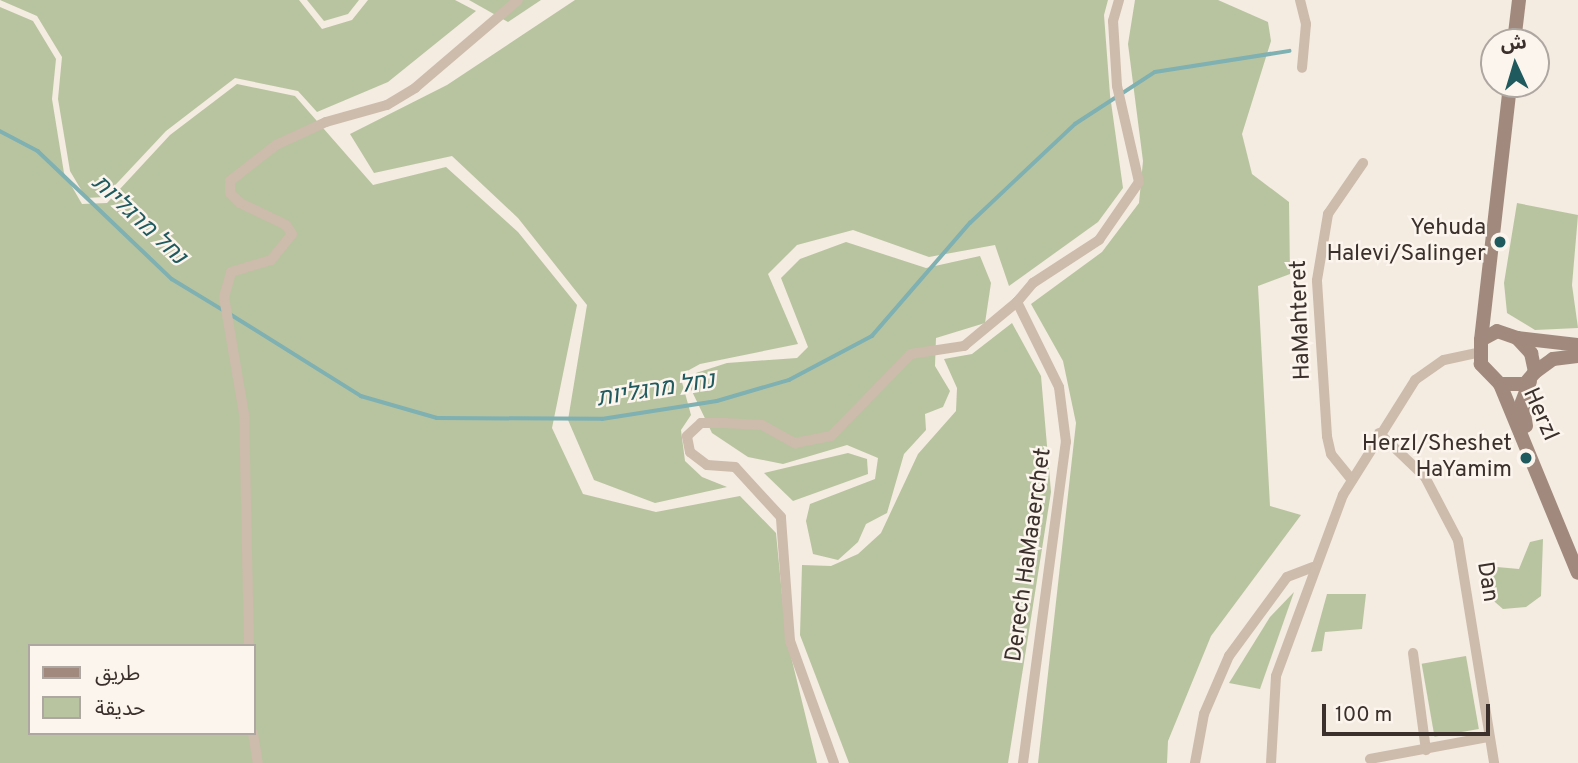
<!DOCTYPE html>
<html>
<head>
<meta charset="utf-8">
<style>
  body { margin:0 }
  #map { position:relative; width:1578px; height:763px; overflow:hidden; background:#f4ebe1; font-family:Overpass,"Noto Sans Arabic",Heebo,sans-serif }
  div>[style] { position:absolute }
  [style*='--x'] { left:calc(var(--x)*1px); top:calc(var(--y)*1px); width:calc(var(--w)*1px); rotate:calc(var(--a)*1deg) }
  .green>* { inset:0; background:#b8c4a0; transform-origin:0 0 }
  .stream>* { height:3.5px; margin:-1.75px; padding:0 1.75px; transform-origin:1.75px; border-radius:1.75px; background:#7fb0b2 }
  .street>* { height:10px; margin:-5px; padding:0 5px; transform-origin:5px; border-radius:5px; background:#cdbbac }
  .secondary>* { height:14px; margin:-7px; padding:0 7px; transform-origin:7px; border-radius:7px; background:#a18a7d }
  .dots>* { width:19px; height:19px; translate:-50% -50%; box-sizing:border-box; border:4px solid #fbf5ee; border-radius:50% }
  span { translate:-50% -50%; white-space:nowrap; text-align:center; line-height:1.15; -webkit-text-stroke:5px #fbf5ee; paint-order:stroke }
  .poi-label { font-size:23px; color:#3b302b }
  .right { translate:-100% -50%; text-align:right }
  .street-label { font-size:23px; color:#3b302b }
  .water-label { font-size:24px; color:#1f5a5e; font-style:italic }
  .legend { position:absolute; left:28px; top:644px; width:228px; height:91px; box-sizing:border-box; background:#fbf5ee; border:2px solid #aea6a0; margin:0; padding:9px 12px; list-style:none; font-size:21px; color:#3b302b }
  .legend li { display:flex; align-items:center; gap:14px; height:35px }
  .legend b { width:35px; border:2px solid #aea6a0 }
  .north { position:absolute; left:1480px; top:28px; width:70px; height:70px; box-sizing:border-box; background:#fbf5ee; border:2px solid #aea6a0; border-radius:50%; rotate:356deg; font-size:19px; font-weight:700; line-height:28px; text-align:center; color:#3b302b }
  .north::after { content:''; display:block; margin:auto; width:24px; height:32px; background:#1f5a5e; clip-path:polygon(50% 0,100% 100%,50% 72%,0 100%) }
  .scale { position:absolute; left:1322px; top:704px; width:168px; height:32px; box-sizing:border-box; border:4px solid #3b302b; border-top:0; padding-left:9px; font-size:21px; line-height:24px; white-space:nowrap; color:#3b302b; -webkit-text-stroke:5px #fbf5ee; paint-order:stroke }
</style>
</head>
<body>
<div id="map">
  <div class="green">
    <div style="clip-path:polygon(0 0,299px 0,322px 29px,352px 20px,368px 0,455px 0,476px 11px,388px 82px,317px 112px,298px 91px,235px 78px,166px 131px,104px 197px,86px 198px,70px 171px,58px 99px,62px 57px,37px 16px)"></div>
    <div style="clip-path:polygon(307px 0,359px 0,348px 14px,324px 21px)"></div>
    <div style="clip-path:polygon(469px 0,541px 0,508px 22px)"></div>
    <div style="clip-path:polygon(575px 0,1108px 0,1104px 15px,1110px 95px,1123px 188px,1098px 222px,1009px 286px,995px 245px,929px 257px,853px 230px,797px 245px,768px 274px,798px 344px,700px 364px,680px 375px,691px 415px,681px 430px,685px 461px,702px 477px,727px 487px,655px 503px,594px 480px,568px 420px,587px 305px,518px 218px,452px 156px,374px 173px,350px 134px,447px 85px)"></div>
    <div style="clip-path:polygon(1135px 0,1218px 0,1268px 22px,1271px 41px,1242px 134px,1252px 174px,1289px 202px,1290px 274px,1258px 286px,1270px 506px,1301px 515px,1211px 636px,1168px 741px,1167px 763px,1038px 763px,1076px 423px,1063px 361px,1031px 304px,1102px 252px,1139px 203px,1143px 161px,1128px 44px)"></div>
    <div style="clip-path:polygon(evenodd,0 7px,33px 21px,56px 59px,52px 99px,64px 173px,82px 204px,107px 203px,170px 135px,237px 84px,295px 96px,373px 185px,446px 167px,518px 232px,577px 305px,552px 428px,583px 494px,656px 512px,740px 496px,776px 533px,786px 636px,817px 763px,0 763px,0 7px,30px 646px,254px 646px,254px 733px,30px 733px,30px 646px)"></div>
    <div style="clip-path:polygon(1517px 203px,1578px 215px,1572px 285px,1578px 328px,1535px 330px,1507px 313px,1504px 283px)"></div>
    <div style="clip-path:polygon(846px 242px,926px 268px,980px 256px,991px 283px,985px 323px,936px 338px,935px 366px,950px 391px,943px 407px,925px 414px,926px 430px,904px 454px,887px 513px,866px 524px,858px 542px,838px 560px,813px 554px,806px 521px,810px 504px,875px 479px,878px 458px,847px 445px,783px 464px,748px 457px,712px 433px,688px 383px,696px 373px,727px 363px,797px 358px,808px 347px,781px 278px,800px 259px)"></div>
    <div style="clip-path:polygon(1012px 323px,1041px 376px,1051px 492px,1008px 763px,849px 763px,800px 635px,802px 565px,831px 566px,858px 554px,881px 533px,918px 454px,956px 411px,957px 388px,944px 359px,972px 354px)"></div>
    <div style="clip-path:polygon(848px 453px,867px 459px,868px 474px,793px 501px,764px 473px)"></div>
    <div style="clip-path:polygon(1543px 539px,1541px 596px,1526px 607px,1503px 609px,1488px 596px,1493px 572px,1497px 567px,1519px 569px,1530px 542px)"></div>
    <div style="clip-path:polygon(1294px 592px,1260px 689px,1229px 683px,1270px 617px)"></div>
    <div style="clip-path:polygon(1327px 594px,1366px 594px,1362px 629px,1325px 632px,1322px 651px,1311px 652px)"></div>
    <div style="left:1466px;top:656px;width:74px;height:45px;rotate:80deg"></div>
  </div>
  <div class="stream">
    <div style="--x:0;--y:131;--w:43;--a:27.8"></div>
    <div style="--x:38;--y:151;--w:185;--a:43.7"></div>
    <div style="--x:172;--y:279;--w:60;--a:31.3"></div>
    <div style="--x:230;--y:314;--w:155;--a:32"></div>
    <div style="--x:361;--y:396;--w:79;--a:16.1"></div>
    <div style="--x:437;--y:418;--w:165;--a:0.3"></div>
    <div style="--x:602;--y:419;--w:116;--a:-8.9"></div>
    <div style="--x:717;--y:401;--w:75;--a:-16.3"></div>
    <div style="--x:789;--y:380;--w:94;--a:-27.9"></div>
    <div style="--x:872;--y:336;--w:150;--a:-49.1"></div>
    <div style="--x:970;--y:223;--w:144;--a:-43.3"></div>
    <div style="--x:1075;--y:124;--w:95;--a:-33"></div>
    <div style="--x:1155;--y:72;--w:136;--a:-8.9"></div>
  </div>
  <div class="street">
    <div style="--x:1300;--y:0;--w:25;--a:76"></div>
    <div style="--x:1306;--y:24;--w:44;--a:95.2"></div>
    <div style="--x:1379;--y:433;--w:64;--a:43.7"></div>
    <div style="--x:1425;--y:477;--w:71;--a:62.4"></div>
    <div style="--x:1458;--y:540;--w:226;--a:80.8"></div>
    <div style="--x:1352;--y:480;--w:33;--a:-129"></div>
    <div style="--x:1331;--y:454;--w:18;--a:-103"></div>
    <div style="--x:1327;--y:436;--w:156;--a:-93.7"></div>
    <div style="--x:1317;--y:280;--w:67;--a:-80.5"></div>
    <div style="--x:1328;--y:214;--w:62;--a:-55.5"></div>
    <div style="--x:249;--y:646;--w:232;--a:-91.2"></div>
    <div style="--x:244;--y:414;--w:119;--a:-99.7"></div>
    <div style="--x:224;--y:297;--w:26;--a:-74"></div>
    <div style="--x:231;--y:272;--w:42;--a:-16.7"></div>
    <div style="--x:271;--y:260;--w:33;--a:-51"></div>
    <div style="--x:292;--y:234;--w:11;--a:-124"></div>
    <div style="--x:286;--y:225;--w:51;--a:-154.4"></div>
    <div style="--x:240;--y:203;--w:14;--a:-135"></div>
    <div style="--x:230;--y:193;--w:12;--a:-90"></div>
    <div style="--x:230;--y:181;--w:58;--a:-38"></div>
    <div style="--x:276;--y:145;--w:55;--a:-24.7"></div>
    <div style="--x:326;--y:122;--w:63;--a:-15.6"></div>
    <div style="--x:387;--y:105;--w:33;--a:-31"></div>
    <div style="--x:415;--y:88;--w:135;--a:-40.5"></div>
    <div style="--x:1413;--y:653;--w:98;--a:82.4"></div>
    <div style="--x:253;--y:733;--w:30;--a:81"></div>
    <div style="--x:1370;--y:759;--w:121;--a:-10.5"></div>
    <div style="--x:834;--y:763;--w:130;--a:-109.8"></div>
    <div style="--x:790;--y:641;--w:124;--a:-94.2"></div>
    <div style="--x:781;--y:517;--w:68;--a:-132.6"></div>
    <div style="--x:735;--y:467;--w:28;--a:-176"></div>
    <div style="--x:707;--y:465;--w:21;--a:-143"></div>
    <div style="--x:690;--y:452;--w:16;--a:-101"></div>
    <div style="--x:687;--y:436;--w:19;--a:-43"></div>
    <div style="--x:701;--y:423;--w:23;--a:0"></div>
    <div style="--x:724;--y:423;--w:38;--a:3"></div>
    <div style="--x:762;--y:425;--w:38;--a:29"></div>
    <div style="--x:795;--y:443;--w:37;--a:-11"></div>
    <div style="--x:831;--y:436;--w:115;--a:-45.7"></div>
    <div style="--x:911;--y:354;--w:54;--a:-8.6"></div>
    <div style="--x:964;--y:346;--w:69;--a:-39.7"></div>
    <div style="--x:1023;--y:763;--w:324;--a:-82.4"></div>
    <div style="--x:1066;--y:442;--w:55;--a:-97.3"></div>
    <div style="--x:1059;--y:387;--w:95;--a:-116.3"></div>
    <div style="--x:1017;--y:302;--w:25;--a:-50"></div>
    <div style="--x:1033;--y:283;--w:79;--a:-33.1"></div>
    <div style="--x:1099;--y:240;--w:70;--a:-55.4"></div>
    <div style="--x:1139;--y:182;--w:98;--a:-102.9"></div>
    <div style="--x:1117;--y:86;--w:65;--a:-93.5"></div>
    <div style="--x:1113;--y:21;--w:22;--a:-74"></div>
    <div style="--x:1195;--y:763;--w:50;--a:-79.6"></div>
    <div style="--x:1204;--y:714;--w:63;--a:-66.7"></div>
    <div style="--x:1229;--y:656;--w:98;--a:-53.7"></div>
    <div style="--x:1287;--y:577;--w:28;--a:-21"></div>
    <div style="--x:1271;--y:763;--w:87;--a:-86.7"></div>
    <div style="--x:1276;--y:676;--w:193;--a:-69.7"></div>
    <div style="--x:1343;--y:495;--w:136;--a:-57.9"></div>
    <div style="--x:1415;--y:380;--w:35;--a:-35"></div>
    <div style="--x:1444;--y:360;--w:35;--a:-12"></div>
  </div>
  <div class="secondary">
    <div style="--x:1514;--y:42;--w:42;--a:-83.2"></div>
    <div style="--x:1497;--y:331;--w:21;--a:19"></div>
    <div style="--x:1517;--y:338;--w:21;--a:47"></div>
    <div style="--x:1531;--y:353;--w:19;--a:78"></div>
    <div style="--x:1535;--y:372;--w:16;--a:130"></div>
    <div style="--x:1525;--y:384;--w:25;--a:180"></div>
    <div style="--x:1500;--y:384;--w:28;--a:-134"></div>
    <div style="--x:1481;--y:364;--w:24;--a:-90"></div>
    <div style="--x:1481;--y:340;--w:18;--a:-29"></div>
    <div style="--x:1517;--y:338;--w:61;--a:6.5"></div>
    <div style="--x:1481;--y:340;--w:258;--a:-83.5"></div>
    <div style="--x:1535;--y:372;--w:22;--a:-36"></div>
    <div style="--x:1553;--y:359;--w:25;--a:-7"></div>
    <div style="--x:1500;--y:384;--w:204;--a:67.6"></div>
    <div style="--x:1526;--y:426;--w:24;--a:-99"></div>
    <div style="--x:1522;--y:402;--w:22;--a:-69"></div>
  </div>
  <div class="dots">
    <div style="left:1500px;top:242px;background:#1f5a5e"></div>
    <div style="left:1526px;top:458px;background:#1f5a5e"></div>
  </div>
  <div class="poi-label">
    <span class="right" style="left:1486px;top:242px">Yehuda<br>Halevi/Salinger</span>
    <span class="right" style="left:1512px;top:458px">Herzl/Sheshet<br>HaYamim</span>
  </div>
  <div class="street-label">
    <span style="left:1302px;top:320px;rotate:-92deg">HaMahteret</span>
    <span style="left:1539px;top:415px;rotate:66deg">Herzl</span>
    <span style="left:1030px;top:555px;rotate:-82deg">Derech HaMaaerchet</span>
    <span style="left:1486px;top:582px;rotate:81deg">Dan</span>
  </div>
  <div class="water-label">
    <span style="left:138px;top:221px;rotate:43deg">נחל מרגליות</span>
    <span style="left:656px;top:391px;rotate:-9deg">נחל מרגליות</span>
  </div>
  <ul class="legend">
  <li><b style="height:9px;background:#a18a7d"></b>طريق</li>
  <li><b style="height:19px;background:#b8c4a0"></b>حديقة</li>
  </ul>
  <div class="north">ش</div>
  <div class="scale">100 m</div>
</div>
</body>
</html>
